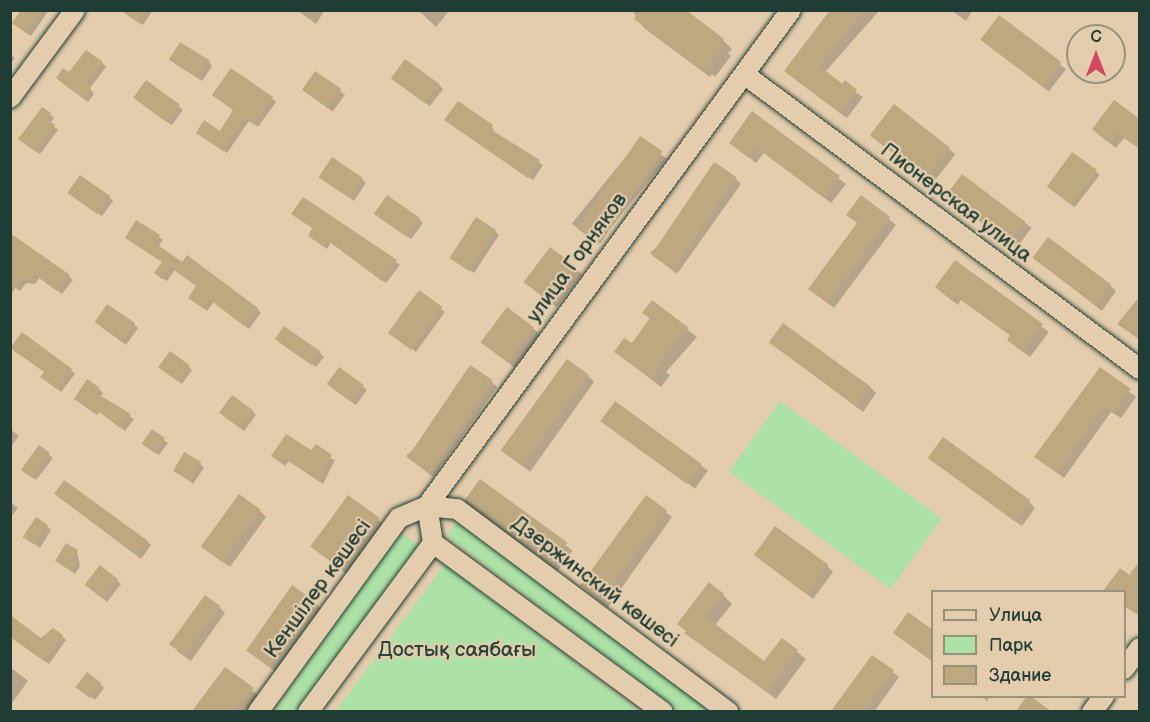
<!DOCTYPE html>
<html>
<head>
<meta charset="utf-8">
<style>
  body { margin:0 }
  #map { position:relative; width:1150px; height:722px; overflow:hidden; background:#e4cdad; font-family:"Balsamiq Sans",sans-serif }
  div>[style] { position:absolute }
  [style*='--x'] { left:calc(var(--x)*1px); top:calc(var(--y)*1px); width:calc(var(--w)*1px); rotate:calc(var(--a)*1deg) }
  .green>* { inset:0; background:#ace2a5; transform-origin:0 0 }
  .shadow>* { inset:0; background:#0003; transform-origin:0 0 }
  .building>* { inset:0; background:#bea880; transform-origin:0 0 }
  .roads { filter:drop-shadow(0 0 2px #1f3d34) drop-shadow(0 0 2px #1f3d34) }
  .minor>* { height:20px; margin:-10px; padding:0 10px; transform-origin:10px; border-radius:10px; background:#e4cdad }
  span { translate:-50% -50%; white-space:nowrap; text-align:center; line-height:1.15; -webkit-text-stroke:4.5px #e4cdad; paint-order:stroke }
  .street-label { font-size:21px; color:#1f3d34 }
  .park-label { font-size:21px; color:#26453a }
  .frame { position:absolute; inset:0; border:12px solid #1f3d34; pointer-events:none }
  .legend { position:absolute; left:931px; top:590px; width:195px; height:108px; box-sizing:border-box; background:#e4cdad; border:2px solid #95937d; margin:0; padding:8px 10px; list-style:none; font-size:18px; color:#1f3d34 }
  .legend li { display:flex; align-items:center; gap:12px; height:30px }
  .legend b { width:30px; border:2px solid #95937d }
  .north { position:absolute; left:1066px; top:24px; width:60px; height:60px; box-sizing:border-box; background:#e4cdad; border:2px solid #95937d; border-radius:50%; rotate:0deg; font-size:16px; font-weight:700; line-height:24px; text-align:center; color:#1f3d34 }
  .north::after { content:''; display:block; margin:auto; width:21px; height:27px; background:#d1495b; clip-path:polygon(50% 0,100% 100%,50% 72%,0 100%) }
</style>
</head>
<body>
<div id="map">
  <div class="green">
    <div style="left:780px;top:401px;width:200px;height:87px;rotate:36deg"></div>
    <div style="left:459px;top:519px;width:318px;height:21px;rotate:37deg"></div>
    <div style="left:400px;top:532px;width:24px;height:224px;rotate:35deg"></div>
    <div style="clip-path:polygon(445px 564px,639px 711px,335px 712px)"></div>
  </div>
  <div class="shadow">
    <div style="clip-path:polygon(23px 10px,49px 10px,31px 36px,18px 27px)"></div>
    <div style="clip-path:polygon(120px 10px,153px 10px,143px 25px)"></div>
    <div style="clip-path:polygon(297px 10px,325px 10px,316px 24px)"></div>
    <div style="clip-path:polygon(418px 10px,450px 10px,436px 27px)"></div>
    <div style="clip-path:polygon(632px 10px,683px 10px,723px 40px,732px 49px,728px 53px,731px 56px,715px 77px,712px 74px,710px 77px,644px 28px)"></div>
    <div style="clip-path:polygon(832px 10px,878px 12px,825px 72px,863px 97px,847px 118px,792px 77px)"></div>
    <div style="clip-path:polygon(951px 10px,973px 10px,966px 21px)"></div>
    <div style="left:999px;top:17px;width:85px;height:28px;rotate:38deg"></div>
    <div style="clip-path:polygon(10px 54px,15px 58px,10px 64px)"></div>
    <div style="clip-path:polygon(209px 62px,212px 66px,202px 81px,174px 63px)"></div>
    <div style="clip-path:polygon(102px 63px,106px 67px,90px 88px,94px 94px,88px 102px,61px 82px,69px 75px)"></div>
    <div style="left:315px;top:73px;width:37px;height:21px;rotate:36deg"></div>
    <div style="clip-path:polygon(146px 82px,183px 110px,172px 125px,139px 101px)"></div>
    <div style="clip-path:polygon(397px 82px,439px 85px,443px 89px,430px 106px)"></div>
    <div style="clip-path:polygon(272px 98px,276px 102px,258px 127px,249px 121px,227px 153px,202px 136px,220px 133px)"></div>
    <div style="left:894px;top:106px;width:78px;height:38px;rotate:38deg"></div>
    <div style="clip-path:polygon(753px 113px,846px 184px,831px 203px,764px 153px,756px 163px,731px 143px)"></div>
    <div style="clip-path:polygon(50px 114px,54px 118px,50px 123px,58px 130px,40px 154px,24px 143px)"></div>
    <div style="clip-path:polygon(1140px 121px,1140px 149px,1124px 138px,1116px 148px,1100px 135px)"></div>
    <div style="clip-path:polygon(450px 123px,492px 126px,494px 133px,543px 165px,533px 180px)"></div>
    <div style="left:641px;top:138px;width:33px;height:110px;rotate:39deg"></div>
    <div style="left:1073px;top:154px;width:34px;height:41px;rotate:38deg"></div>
    <div style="left:963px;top:176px;width:86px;height:26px;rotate:37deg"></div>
    <div style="clip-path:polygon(735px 178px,741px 184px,677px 274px,650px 253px)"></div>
    <div style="clip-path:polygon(362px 179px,366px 183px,354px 201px,324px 181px)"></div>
    <div style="clip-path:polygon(74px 196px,109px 197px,113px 201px,102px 216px)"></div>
    <div style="clip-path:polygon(861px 197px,896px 225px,834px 308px,810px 289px,858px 224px)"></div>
    <div style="clip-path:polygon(304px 199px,400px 265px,386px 283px,331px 242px,327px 249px,313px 239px,314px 229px,293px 214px)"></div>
    <div style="clip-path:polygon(380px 218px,419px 219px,423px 223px,411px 239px)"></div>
    <div style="clip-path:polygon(137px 222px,163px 240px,158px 247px,257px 309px,261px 313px,249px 329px,214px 302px,207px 311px,194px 301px,198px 287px,175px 270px,167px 281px,160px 277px,163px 263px)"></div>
    <div style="clip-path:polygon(495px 231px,499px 235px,474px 273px,455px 261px)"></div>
    <div style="left:550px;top:249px;width:41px;height:42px;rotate:38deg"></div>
    <div style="clip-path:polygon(1034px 258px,1110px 285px,1116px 291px,1102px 311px)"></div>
    <div style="clip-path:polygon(10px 261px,69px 276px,73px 280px,62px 294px,40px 277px,35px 284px,26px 283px,20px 291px,10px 284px)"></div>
    <div style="clip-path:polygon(955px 262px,1049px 332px,1030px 357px,1015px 346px,1011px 336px,961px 300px,958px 305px,943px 293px)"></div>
    <div style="clip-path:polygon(420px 292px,445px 312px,416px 352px,394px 336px)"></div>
    <div style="clip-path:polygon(652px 303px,697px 337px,666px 372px,670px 375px,661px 387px,616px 352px,632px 345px,651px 320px,644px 313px)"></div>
    <div style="left:507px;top:309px;width:41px;height:42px;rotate:37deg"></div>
    <div style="clip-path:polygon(134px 324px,138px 328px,126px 345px,100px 326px)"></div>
    <div style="clip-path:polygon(280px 343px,320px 353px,324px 357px,316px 367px)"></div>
    <div style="clip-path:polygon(771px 343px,870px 387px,876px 393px,863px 412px)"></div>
    <div style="clip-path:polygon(188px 366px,192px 370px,182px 384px,164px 371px)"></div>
    <div style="clip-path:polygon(339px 369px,367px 390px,356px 405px,332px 388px)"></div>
    <div style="clip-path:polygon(1100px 369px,1136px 397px,1121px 418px,1111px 412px,1064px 478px,1036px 457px)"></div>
    <div style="clip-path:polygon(71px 370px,75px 374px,61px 392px,46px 380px)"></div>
    <div style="clip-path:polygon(588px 376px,594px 382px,530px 472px,503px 451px)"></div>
    <div style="clip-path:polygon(491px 381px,497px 387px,433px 477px,406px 456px)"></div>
    <div style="clip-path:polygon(99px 389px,103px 393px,100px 397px,134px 419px,125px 431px,100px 411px,97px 415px,80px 403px)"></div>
    <div style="left:615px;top:403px;width:115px;height:22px;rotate:36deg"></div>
    <div style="clip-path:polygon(252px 411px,256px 415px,244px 431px,225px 417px)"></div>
    <div style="clip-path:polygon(10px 429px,19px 436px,10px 448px)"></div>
    <div style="clip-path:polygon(152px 431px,168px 443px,159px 455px,147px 447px)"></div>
    <div style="clip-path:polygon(39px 447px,53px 458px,36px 480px,26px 472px)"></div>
    <div style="clip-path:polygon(312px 452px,335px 460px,323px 484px,289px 461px,285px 466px,273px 456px)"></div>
    <div style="clip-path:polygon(930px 458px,1029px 502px,1035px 508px,1022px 526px)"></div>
    <div style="clip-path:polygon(200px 464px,204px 468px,193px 484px,174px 470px)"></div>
    <div style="left:480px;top:481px;width:116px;height:26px;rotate:37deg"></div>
    <div style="clip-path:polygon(65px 482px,147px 541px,151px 545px,141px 559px,60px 498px)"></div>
    <div style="left:349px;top:497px;width:49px;height:62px;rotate:38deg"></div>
    <div style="clip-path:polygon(646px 497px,672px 517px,608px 607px,588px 592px)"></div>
    <div style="clip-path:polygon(10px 502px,18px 508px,10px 518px)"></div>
    <div style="clip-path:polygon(260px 511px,266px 517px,230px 567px,209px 552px)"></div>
    <div style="clip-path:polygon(47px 526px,51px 530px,40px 548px,25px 537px)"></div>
    <div style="clip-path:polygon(77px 552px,80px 566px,75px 574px,57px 561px)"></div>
    <div style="clip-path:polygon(762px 561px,827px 566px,833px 572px,813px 599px)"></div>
    <div style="clip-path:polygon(1140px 564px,1140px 616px,1124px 606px,1124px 592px,1106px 590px,1130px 577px)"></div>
    <div style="clip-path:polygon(101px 567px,121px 584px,107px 602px,91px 589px)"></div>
    <div style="clip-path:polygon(723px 595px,732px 604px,715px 625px,765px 663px,782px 640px,806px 659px,776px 699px,686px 633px)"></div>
    <div style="clip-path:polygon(315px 603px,322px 609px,276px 672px,254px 656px)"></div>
    <div style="clip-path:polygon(219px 607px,225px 613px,191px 661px,177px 651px)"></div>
    <div style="clip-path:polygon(10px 636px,42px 640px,62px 636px,66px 640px,49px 664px)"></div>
    <div style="clip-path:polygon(873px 657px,899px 677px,874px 712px,833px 712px)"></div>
    <div style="clip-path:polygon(10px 667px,28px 681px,10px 706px)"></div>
    <div style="clip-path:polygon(225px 669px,259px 696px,245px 712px,194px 712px)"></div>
    <div style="clip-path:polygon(100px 684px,104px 688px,95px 700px,82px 691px)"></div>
    <div style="clip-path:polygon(981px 696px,990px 696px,987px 701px)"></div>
  </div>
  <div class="building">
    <div style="clip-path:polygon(21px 10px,43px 10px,26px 33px,12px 23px)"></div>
    <div style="clip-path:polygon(120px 10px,147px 10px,139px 23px)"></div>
    <div style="clip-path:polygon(640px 10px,686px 10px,724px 39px,720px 43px,724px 46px,706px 69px,703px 67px,701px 70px,634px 19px)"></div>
    <div style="clip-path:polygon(830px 10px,864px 10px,820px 66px,842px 84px,845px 80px,857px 90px,840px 113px,784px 71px)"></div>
    <div style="left:999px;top:15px;width:78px;height:31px;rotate:37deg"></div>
    <div style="left:180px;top:42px;width:36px;height:21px;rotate:32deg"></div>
    <div style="clip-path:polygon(86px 50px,103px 62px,87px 83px,91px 89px,84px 99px,56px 78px,63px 68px,69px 72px)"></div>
    <div style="left:405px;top:59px;width:43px;height:24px;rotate:36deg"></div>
    <div style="clip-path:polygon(231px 68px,273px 97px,254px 124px,244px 118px,223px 151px,196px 133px,204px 120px,220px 131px,233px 110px,212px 95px)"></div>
    <div style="left:315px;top:71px;width:32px;height:23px;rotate:34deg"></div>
    <div style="left:146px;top:80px;width:42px;height:22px;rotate:36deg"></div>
    <div style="clip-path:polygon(1114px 100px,1140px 119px,1140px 149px,1117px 133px,1109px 143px,1092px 129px)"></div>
    <div style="clip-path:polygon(458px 101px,493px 125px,490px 129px,540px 160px,528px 178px,444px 120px)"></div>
    <div style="left:894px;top:104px;width:71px;height:39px;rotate:38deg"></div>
    <div style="clip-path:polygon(42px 107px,51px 113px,47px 119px,55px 125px,36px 152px,18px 139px)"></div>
    <div style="clip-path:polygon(752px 111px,840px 176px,824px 198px,757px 148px,749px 158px,729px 143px)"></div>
    <div style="left:640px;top:136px;width:27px;height:112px;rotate:34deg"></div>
    <div style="left:1072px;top:152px;width:31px;height:43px;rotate:36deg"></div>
    <div style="left:332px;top:157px;width:37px;height:24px;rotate:34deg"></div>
    <div style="left:714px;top:162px;width:27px;height:112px;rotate:34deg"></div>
    <div style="left:962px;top:174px;width:79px;height:26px;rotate:37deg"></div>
    <div style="left:80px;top:175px;width:37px;height:22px;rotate:35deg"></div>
    <div style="left:387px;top:195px;width:40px;height:23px;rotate:35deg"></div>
    <div style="clip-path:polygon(861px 195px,890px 217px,827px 303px,808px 289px,857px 223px,846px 215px)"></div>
    <div style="clip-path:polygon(303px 197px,397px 260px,382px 281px,327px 240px,323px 246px,308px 236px,312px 228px,291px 214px)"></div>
    <div style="left:476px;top:217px;width:24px;height:49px;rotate:33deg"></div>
    <div style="clip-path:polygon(136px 220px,160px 235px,155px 243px,182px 262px,187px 255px,258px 308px,244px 326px,209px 299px,203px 308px,188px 298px,196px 286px,170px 267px,162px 279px,154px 273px,162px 262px,125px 238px)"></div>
    <div style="clip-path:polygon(10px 233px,70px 275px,57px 291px,35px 275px,31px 281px,22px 280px,10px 295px)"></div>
    <div style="left:1048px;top:237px;width:79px;height:26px;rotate:37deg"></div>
    <div style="left:550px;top:247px;width:34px;height:44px;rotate:37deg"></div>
    <div style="clip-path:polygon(955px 260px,1043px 324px,1023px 352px,1007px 340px,1010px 335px,955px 295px,951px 300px,935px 287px)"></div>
    <div style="left:419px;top:290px;width:29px;height:53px;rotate:36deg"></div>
    <div style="clip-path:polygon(1140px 296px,1140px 340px,1117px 324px)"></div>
    <div style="clip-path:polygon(652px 300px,689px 328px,658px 363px,662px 366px,652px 379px,614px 352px,624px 338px,632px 343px,650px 318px,642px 313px)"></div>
    <div style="left:107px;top:304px;width:34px;height:22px;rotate:34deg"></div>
    <div style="left:507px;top:307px;width:34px;height:44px;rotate:37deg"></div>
    <div style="left:783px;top:323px;width:108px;height:24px;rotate:36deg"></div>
    <div style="left:284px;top:326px;width:45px;height:16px;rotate:35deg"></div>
    <div style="clip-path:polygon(22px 332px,72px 369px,57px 389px,40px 377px,44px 372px,10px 348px)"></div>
    <div style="left:170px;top:351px;width:24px;height:20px;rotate:36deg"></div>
    <div style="left:567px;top:359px;width:27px;height:113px;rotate:36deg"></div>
    <div style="left:470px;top:365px;width:27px;height:112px;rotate:34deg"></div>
    <div style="left:339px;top:367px;width:31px;height:21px;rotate:36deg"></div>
    <div style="clip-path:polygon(1100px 367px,1131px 389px,1114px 413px,1104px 407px,1057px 473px,1034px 457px)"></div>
    <div style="clip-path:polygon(87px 379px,100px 388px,96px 393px,131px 414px,120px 428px,95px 409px,93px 412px,74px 399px)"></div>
    <div style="left:232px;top:395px;width:26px;height:22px;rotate:36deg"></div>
    <div style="left:615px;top:401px;width:107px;height:25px;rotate:36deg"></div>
    <div style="left:152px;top:429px;width:16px;height:18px;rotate:35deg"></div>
    <div style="clip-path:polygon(286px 434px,311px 450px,316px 444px,332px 455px,319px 481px,284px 458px,281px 463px,271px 456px)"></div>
    <div style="left:943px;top:437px;width:108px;height:26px;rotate:36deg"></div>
    <div style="left:39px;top:445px;width:14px;height:31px;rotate:36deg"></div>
    <div style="left:184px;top:452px;width:20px;height:22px;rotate:30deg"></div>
    <div style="left:480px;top:479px;width:108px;height:26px;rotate:36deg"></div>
    <div style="left:64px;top:480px;width:103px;height:17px;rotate:36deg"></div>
    <div style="left:239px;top:494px;width:27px;height:65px;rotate:36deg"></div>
    <div style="left:348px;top:495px;width:39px;height:64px;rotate:36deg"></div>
    <div style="left:646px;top:495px;width:26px;height:112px;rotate:36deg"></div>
    <div style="left:36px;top:517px;width:14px;height:24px;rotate:34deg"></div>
    <div style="left:775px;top:526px;width:66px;height:36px;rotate:36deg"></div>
    <div style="clip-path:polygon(66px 543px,78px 550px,73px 558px,77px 561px,71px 571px,55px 561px)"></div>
    <div style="clip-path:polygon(1140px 561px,1140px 616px,1125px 605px,1125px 591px,1103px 591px,1120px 568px,1129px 575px)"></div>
    <div style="left:100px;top:565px;width:23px;height:25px;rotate:38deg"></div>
    <div style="clip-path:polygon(709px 582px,724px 594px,706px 617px,764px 661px,782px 638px,798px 650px,767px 692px,684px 633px,686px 631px,677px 624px)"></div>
    <div style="left:292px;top:585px;width:29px;height:80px;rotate:35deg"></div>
    <div style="left:205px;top:595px;width:19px;height:61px;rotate:36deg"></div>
    <div style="clip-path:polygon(908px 612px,933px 630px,933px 662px,893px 633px)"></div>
    <div style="clip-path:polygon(10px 615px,41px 638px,53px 628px,63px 635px,44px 661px,10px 637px)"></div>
    <div style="clip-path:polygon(872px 655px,894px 670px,864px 711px,831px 711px)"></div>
    <div style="clip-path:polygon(225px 667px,254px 688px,232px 711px,192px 711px)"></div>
    <div style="left:87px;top:672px;width:18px;height:19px;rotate:38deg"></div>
    <div style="clip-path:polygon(1027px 696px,1030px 696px,1051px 711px,1016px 711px)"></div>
  </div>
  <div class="roads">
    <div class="minor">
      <div style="--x:744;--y:74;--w:494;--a:36.7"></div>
      <div style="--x:10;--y:98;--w:109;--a:-53.5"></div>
      <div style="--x:433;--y:543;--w:37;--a:-99"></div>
      <div style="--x:427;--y:506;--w:615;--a:-53.73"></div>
      <div style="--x:433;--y:543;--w:285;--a:36.3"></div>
      <div style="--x:1124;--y:669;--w:26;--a:-53"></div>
      <div style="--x:258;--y:712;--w:240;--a:-54"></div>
      <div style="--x:399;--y:518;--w:30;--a:-23"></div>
      <div style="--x:427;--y:506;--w:30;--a:6"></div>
      <div style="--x:457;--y:509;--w:339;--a:36.8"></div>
      <div style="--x:308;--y:712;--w:210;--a:-53.5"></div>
      <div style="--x:1092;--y:712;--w:20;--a:-53"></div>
    </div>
  </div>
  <div class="street-label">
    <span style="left:956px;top:203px;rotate:37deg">Пионерская улица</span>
    <span style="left:577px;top:258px;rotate:-54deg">улица Горняков</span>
    <span style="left:595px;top:582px;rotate:37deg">Дзержинский көшесі</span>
    <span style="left:318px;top:589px;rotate:-54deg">Кеншілер көшесі</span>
  </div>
  <div class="park-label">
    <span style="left:457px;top:650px">Достық саябағы</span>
  </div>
  <div class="frame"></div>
  <ul class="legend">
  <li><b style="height:8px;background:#e4cdad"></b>Улица</li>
  <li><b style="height:16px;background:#ace2a5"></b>Парк</li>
  <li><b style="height:16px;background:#bea880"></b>Здание</li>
  </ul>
  <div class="north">С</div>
</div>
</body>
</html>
